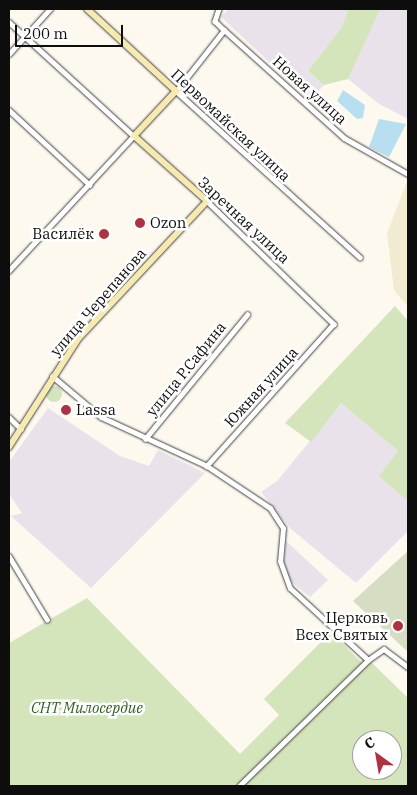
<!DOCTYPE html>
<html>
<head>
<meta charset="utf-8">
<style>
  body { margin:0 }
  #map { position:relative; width:417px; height:795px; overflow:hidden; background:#fdf9ef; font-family:"IBM Plex Serif",serif }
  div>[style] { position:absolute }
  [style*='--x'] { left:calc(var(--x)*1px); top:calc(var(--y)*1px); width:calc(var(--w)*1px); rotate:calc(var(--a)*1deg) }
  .industrial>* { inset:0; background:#e9e2eb }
  .farmland>* { inset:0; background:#f1ecd1 }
  .green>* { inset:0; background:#d4e5bb }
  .round { border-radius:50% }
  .cemetery>* { inset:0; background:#d6ddc2 }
  .water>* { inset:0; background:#b8dff0 }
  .roads { filter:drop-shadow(0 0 1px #404040) drop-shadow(0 0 1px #404040) }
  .minor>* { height:4.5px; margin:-2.25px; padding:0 2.25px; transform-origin:2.25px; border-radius:2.25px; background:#fff }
  .tertiary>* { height:5px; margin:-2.5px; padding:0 2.5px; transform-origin:2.5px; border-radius:2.5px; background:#fff }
  .secondary>* { height:6px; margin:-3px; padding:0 3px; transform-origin:3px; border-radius:3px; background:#f7eab0 }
  .dots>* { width:14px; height:14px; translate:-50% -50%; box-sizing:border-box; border:2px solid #fff; border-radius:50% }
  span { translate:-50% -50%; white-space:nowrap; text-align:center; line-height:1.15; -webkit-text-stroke:5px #fff; paint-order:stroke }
  .street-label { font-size:15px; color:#0d0d0d }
  .poi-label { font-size:15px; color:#0d0d0d }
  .left { translate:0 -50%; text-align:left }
  .right { translate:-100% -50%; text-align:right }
  .park-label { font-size:15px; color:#345e24; font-style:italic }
  .frame { position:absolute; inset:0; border:10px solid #0d0d0d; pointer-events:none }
  .north { position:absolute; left:352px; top:730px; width:50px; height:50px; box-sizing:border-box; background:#fff; border:1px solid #9e9e9e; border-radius:50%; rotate:328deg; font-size:14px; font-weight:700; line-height:20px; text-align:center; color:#0d0d0d }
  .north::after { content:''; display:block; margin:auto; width:18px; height:22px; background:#b03241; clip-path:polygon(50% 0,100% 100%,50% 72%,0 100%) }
  .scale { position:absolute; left:15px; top:25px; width:108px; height:22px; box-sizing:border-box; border:2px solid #0d0d0d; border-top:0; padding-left:6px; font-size:15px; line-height:18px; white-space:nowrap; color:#0d0d0d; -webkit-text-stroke:4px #fff; paint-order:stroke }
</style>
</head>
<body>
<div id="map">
  <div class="industrial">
    <div style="clip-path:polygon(228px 9px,349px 9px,341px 28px,308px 71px,324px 85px,310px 100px,221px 17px)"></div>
    <div style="clip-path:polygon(408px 9px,408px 119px,379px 104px,348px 79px,378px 10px)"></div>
    <div style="clip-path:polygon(341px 403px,398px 451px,408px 500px,408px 531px,356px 583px,291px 529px,261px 492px,277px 481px)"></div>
    <div style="clip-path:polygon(48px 408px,120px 456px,149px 466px,158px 450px,205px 473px,91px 588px,11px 516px,22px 513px,9px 494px,9px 462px)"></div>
    <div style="clip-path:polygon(286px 541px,328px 580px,310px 597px,289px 580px,284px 562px)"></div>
  </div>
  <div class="farmland">
    <div style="clip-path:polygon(408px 179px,408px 307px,394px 290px,387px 233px)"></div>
  </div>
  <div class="green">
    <div style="clip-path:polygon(349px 9px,380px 9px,348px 79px,324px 85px,308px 71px,341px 28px)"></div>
    <div style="clip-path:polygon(395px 306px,408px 321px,408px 501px,379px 476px,398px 451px,341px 403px,311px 442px,285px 423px)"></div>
    <div class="round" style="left:46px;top:386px;width:16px;height:16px"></div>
    <div style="clip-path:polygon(87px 598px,240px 754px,279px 715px,264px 699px,331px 632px,362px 663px,236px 786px,9px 786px,9px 643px)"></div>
    <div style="clip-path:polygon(evenodd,370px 661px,408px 698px,408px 786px,242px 786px,370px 661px,362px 740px,392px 740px,392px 770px,362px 770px,362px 740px)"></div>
  </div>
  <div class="cemetery">
    <div style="clip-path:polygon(408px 551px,408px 652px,353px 601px)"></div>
  </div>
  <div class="water">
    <div style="clip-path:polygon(343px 90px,365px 105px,363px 118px,357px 119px,337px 101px)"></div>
    <div style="clip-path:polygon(379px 119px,406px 124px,389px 157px,369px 147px)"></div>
  </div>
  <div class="roads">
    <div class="minor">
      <div style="--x:219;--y:9;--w:13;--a:108"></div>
      <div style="--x:215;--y:21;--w:13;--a:45"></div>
      <div style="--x:9;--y:22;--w:169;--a:42.4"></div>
      <div style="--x:134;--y:136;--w:184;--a:132.8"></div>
      <div style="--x:9;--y:54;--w:61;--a:-47.7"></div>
      <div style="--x:176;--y:91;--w:248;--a:42.1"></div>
      <div style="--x:9;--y:110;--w:110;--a:42.8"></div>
      <div style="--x:207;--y:201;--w:177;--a:44.1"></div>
      <div style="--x:334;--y:324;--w:191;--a:131.8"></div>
      <div style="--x:9;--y:417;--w:17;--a:45"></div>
      <div style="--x:145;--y:439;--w:161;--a:-50.6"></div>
      <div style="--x:9;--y:556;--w:74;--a:58.9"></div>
      <div style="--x:368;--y:660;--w:19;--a:-35"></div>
      <div style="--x:384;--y:649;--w:30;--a:37"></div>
    </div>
    <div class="tertiary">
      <div style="--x:176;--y:91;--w:78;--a:-51.8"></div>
      <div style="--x:224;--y:30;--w:161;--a:42"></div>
      <div style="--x:344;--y:138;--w:73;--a:29.4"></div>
      <div style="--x:52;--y:376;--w:64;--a:39.9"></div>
      <div style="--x:101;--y:417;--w:117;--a:24.8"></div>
      <div style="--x:207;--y:466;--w:76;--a:33.7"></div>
      <div style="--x:270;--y:508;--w:24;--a:57"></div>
      <div style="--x:283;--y:528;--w:33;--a:95"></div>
      <div style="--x:280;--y:561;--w:29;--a:70"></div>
      <div style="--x:290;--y:588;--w:106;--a:42.7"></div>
      <div style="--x:368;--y:660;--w:180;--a:135.7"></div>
    </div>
    <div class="secondary">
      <div style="--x:9;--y:447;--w:128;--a:-57.4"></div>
      <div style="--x:78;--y:339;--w:189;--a:-46.9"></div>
      <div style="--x:207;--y:201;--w:98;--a:-138.3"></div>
      <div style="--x:134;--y:136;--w:62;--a:-47"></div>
      <div style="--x:176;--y:91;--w:121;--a:-137.3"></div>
    </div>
  </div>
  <div class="dots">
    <div style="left:140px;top:223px;background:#b03241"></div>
    <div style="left:104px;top:234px;background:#b03241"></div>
    <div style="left:66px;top:410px;background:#b03241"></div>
    <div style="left:398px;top:626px;background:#b03241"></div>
  </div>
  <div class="street-label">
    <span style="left:310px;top:90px;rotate:42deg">Новая улица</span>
    <span style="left:231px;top:125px;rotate:43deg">Первомайская улица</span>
    <span style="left:244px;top:220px;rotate:43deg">Заречная улица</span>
    <span style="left:98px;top:302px;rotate:-49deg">улица Черепанова</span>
    <span style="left:186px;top:369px;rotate:-51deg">улица Р.Сафина</span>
    <span style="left:261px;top:387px;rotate:-48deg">Южная улица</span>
  </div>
  <div class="poi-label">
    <span class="left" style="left:150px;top:223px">Ozon</span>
    <span class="right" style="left:94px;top:234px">Василёк</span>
    <span class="left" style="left:76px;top:410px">Lassa</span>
    <span class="right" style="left:388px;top:626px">Церковь<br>Всех Святых</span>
  </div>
  <div class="park-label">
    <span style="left:87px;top:708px">СНТ Милосердие</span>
  </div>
  <div class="frame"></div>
  <div class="north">С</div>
  <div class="scale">200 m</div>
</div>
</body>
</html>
